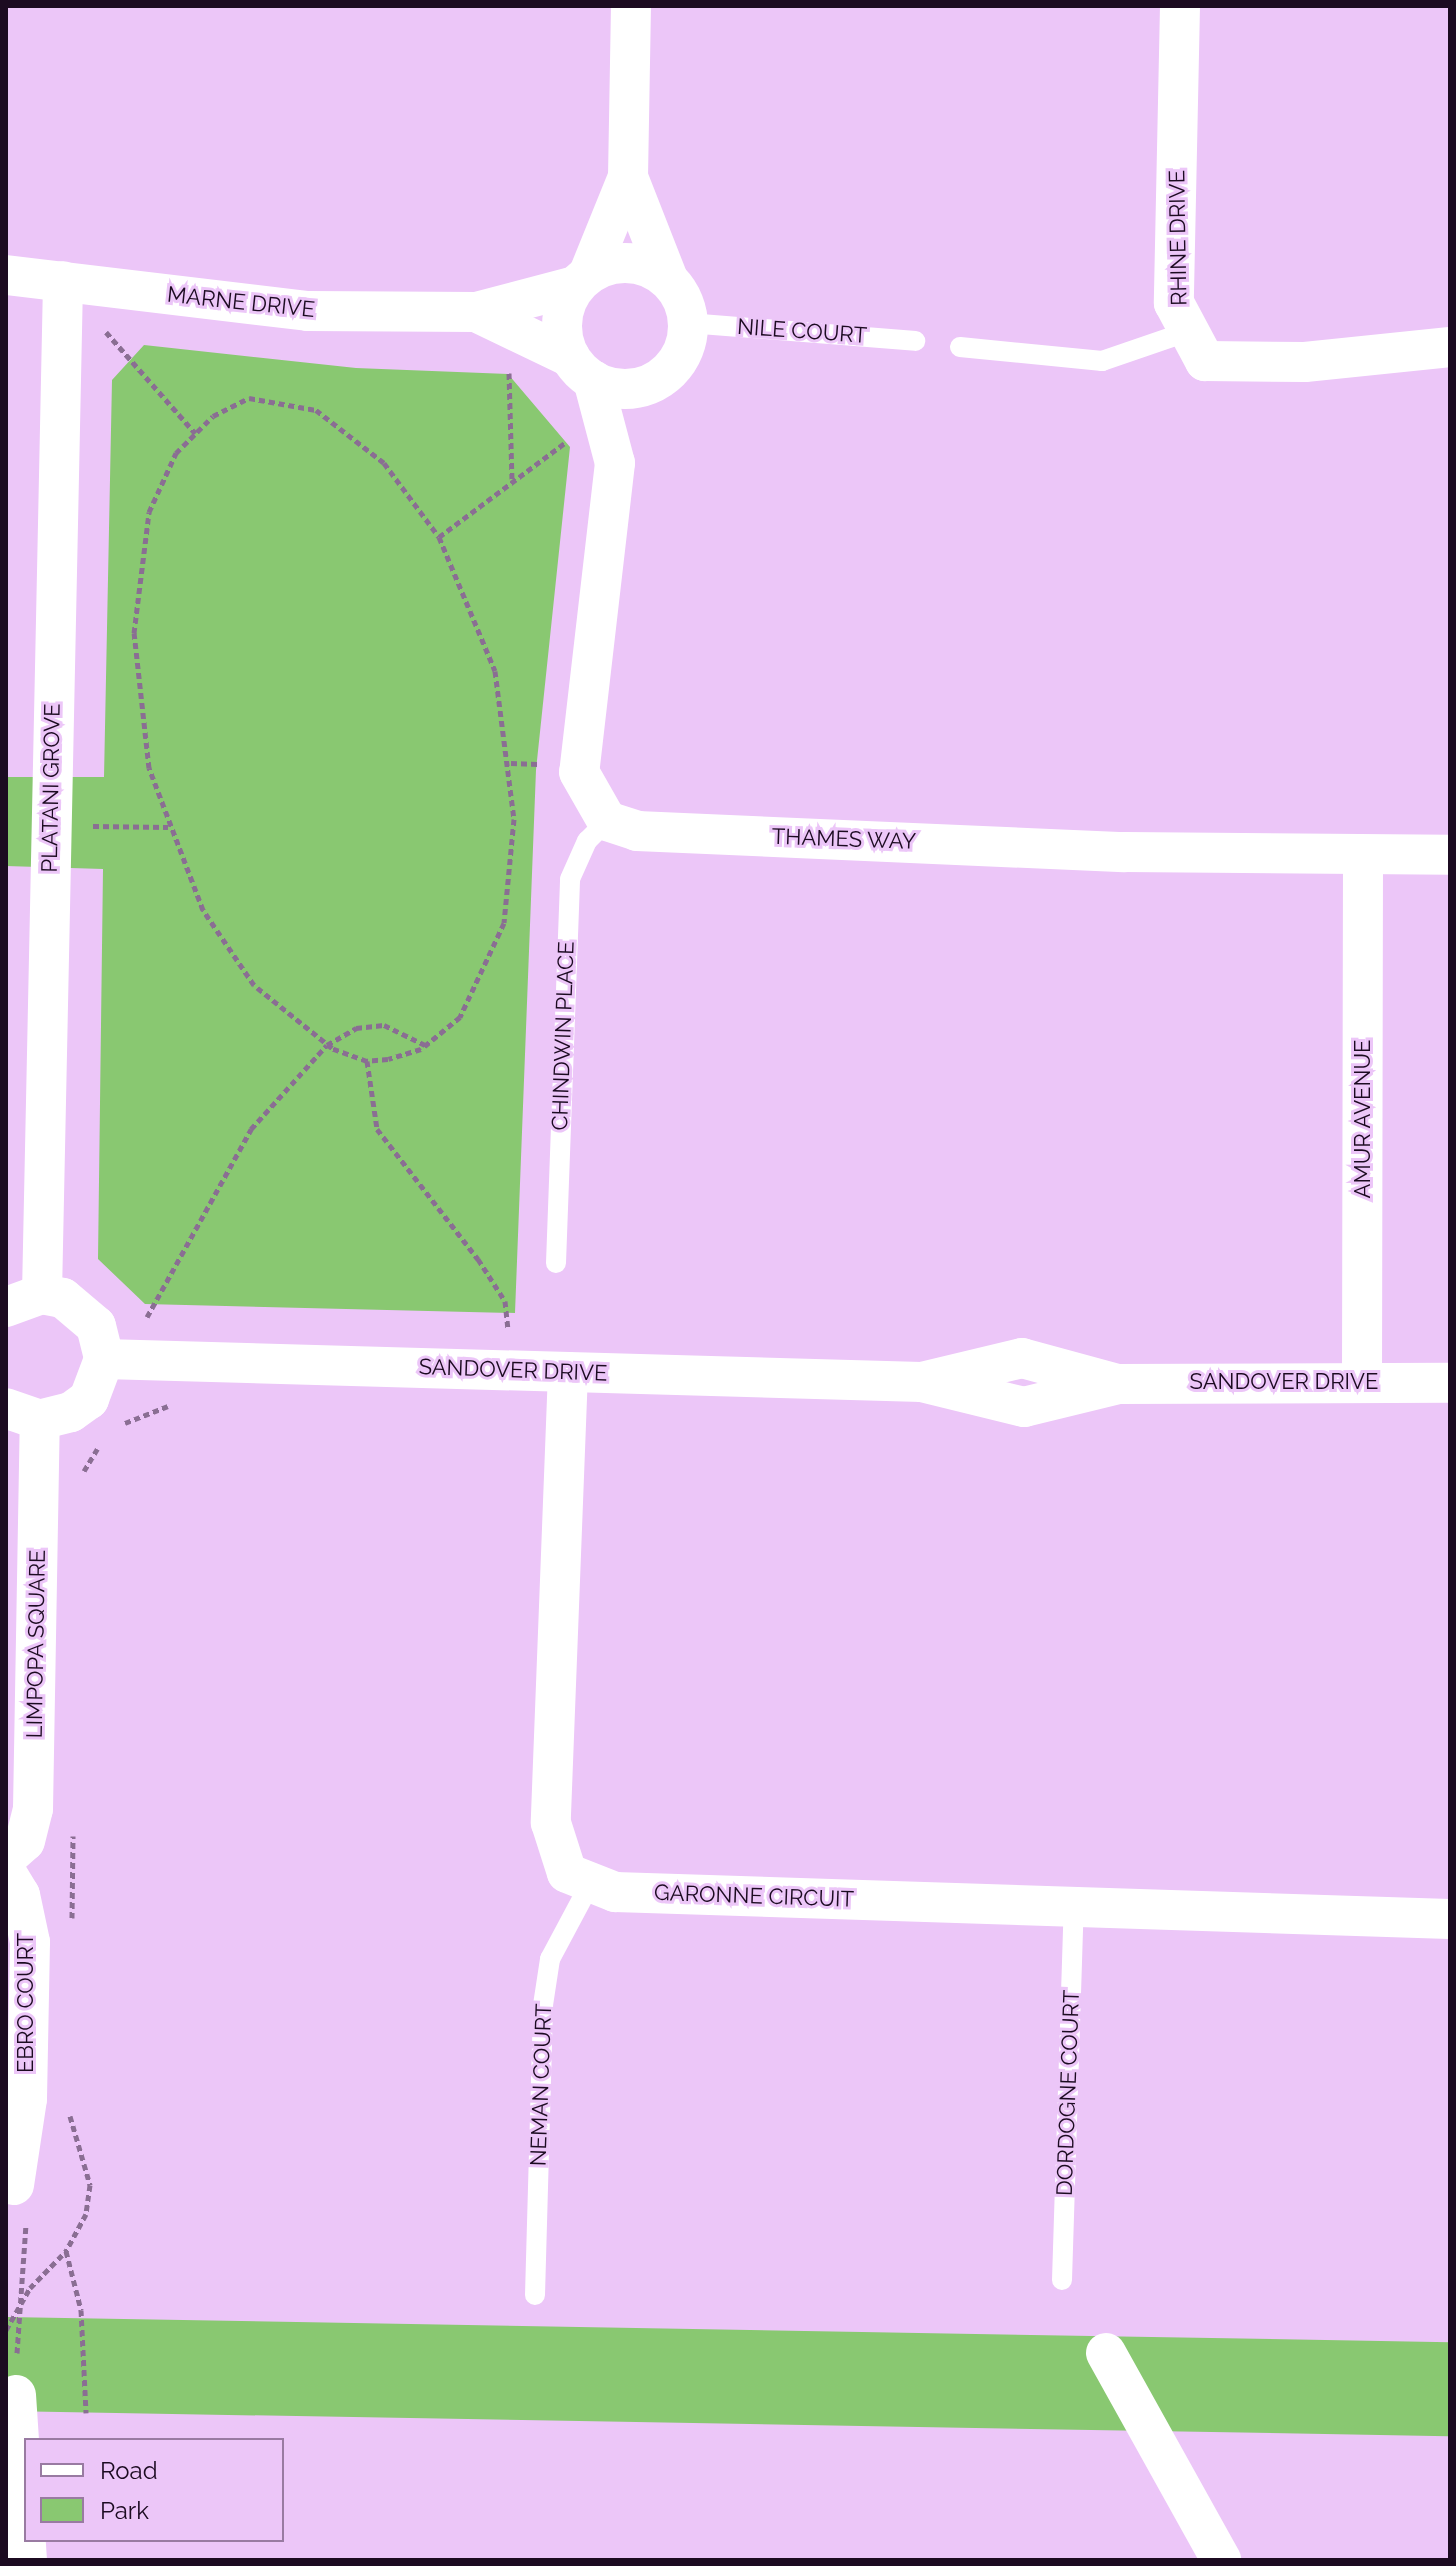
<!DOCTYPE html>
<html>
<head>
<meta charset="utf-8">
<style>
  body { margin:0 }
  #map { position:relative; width:1456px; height:2566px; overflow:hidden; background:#ecc6f8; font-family:Raleway,sans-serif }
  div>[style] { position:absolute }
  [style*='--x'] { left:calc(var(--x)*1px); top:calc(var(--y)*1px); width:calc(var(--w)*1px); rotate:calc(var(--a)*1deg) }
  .green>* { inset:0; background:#89c871; transform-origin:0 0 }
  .path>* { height:5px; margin-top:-2.5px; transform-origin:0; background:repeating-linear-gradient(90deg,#8a6e93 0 6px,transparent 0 10px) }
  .service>* { height:20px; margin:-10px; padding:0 10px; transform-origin:10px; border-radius:10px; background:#fff }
  .minor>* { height:40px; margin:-20px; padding:0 20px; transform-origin:20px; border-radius:20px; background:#fff }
  .minor>.ring { margin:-20px; padding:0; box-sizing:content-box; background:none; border:40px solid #fff; border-radius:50% }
  span { translate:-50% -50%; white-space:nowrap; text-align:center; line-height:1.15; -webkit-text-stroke:6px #ecc6f8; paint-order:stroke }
  .street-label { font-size:22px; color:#1c0b21 }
  .frame { position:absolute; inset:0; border:8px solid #1c0b21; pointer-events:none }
  .legend { position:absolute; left:24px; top:2438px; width:260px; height:104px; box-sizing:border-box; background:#ecc6f8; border:2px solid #997ba2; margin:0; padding:10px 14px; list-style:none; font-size:24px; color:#1c0b21 }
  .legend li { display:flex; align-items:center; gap:16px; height:40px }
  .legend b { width:40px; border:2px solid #997ba2 }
</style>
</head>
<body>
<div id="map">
  <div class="green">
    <div style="clip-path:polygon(144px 345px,356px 368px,508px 374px,570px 447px,536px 770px,515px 1313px,145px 1304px,98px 1259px,103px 869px,6px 866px,6px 777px,104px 777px,112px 380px)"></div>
    <div style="left:6px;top:2317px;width:1444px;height:94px;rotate:1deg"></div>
  </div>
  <div class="path">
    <div style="--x:106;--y:332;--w:135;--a:48.6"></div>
    <div style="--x:509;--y:373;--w:106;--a:88.4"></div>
    <div style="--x:249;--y:398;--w:68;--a:10.2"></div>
    <div style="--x:316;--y:410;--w:86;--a:37.9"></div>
    <div style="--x:384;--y:463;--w:92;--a:53.4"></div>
    <div style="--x:439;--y:537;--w:145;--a:67.3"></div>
    <div style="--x:495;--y:671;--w:149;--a:82.7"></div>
    <div style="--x:514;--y:819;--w:104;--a:95.5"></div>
    <div style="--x:504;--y:923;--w:104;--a:115.1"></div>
    <div style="--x:460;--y:1017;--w:50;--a:140.6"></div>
    <div style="--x:421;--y:1049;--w:34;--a:163"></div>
    <div style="--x:388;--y:1059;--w:21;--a:175"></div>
    <div style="--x:367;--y:1061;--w:37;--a:-160"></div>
    <div style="--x:332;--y:1048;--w:100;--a:-141.1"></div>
    <div style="--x:254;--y:985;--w:91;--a:-124.2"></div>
    <div style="--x:203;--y:910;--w:152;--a:-110.8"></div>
    <div style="--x:149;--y:768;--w:136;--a:-96.3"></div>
    <div style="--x:134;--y:633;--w:122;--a:-82.9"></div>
    <div style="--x:149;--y:512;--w:65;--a:-65.4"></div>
    <div style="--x:176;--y:453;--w:52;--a:-45"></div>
    <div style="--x:213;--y:416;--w:40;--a:-26.6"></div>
    <div style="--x:439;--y:537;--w:159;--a:-36.8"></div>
    <div style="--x:511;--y:763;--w:27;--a:2"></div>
    <div style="--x:93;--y:826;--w:75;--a:0.8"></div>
    <div style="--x:367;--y:1061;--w:69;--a:81.6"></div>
    <div style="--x:377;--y:1129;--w:165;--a:52.2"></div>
    <div style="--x:478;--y:1259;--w:50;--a:57.3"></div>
    <div style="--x:505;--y:1301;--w:27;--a:84"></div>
    <div style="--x:147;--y:1317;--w:215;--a:-61"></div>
    <div style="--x:251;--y:1129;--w:113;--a:-47.9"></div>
    <div style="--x:327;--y:1045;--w:34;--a:-30"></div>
    <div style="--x:356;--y:1028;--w:28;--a:-6"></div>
    <div style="--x:384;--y:1025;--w:48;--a:26"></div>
    <div style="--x:125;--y:1423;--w:46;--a:-21.6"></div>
    <div style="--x:84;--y:1471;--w:26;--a:-59"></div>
    <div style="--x:72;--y:1918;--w:82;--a:-89.3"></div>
    <div style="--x:70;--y:2116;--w:72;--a:73.8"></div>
    <div style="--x:90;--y:2185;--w:29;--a:98"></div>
    <div style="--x:86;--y:2214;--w:42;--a:118.4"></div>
    <div style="--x:66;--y:2251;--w:61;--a:75.7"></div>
    <div style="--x:81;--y:2310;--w:103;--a:87.2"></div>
    <div style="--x:6;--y:2330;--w:48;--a:-60.3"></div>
    <div style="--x:30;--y:2288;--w:52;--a:-45.8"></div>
    <div style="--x:17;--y:2353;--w:129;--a:-86"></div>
  </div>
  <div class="service">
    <div style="--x:688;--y:323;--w:228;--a:4.5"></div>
    <div style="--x:960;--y:347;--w:143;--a:5.6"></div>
    <div style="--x:1102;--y:361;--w:87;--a:-18.9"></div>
    <div style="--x:556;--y:1263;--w:384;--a:-87.9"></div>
    <div style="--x:570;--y:879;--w:42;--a:-65.9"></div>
    <div style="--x:587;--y:841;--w:28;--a:-45"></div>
    <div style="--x:1062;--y:2280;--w:373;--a:-88.2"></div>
    <div style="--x:535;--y:2295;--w:290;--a:-88.4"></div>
    <div style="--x:543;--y:2005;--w:47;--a:-81.3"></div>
    <div style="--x:550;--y:1959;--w:83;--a:-61.9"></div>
  </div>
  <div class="minor">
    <div style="--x:1180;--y:6;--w:297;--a:91.2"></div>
    <div style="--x:1174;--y:303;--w:66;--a:61.9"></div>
    <div style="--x:1205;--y:361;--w:100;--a:0.6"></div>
    <div style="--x:1305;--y:362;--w:146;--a:-5.9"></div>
    <div style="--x:628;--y:177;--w:110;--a:68.6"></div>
    <div class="ring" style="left:562px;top:263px;width:86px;height:86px"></div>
    <div style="--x:589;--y:273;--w:104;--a:-67.9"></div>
    <div style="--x:628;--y:177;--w:171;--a:-89"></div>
    <div style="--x:6;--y:275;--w:304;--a:6.8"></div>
    <div style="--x:308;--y:311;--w:168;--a:0.3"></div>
    <div style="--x:476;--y:312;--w:102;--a:-14.7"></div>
    <div style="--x:476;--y:312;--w:104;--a:25.6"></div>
    <div style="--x:593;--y:380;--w:86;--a:75.2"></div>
    <div style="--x:615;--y:463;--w:311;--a:96.6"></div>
    <div style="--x:579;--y:772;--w:56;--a:60.3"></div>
    <div style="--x:607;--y:821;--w:32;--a:18"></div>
    <div style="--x:637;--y:831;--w:488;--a:2.5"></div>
    <div style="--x:1125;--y:852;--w:325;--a:0.5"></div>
    <div style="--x:42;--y:1294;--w:1013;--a:-88.81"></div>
    <div style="--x:6;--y:1307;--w:38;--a:-20"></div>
    <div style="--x:42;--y:1294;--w:21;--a:11"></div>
    <div style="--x:63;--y:1298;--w:43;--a:40.3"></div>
    <div style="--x:96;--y:1326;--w:34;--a:76"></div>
    <div style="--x:104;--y:1359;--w:43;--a:110.6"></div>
    <div style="--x:89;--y:1399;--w:22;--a:144"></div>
    <div style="--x:71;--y:1412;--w:32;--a:166"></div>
    <div style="--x:40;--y:1420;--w:36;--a:-161"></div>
    <div style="--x:104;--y:1359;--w:818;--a:1.61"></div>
    <div style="--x:922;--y:1382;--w:103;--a:-13.5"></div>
    <div style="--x:1022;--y:1358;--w:99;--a:15.2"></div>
    <div style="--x:568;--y:1372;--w:451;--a:92.2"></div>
    <div style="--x:551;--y:1823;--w:52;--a:72.3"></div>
    <div style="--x:567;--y:1873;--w:52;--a:21.6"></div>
    <div style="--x:615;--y:1892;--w:835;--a:1.85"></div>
    <div style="--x:1362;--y:1381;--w:525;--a:-89.89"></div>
    <div style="--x:922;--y:1382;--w:105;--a:13.8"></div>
    <div style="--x:1024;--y:1407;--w:97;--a:-13.7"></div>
    <div style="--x:1118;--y:1384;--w:332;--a:-0.2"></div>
    <div style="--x:6;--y:1858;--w:25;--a:-42"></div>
    <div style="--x:25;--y:1841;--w:33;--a:-76"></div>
    <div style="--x:33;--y:1809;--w:389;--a:-89"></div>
    <div style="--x:6;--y:1872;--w:27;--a:59"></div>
    <div style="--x:20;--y:1895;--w:48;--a:78"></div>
    <div style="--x:30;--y:1942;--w:157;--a:91.1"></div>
    <div style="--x:27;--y:2099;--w:87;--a:98.6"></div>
    <div style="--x:1106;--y:2353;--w:237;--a:60.9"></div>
    <div style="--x:16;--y:2395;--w:165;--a:86.2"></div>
  </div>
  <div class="street-label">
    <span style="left:1178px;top:238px;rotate:-91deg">RHINE DRIVE</span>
    <span style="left:241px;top:302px;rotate:6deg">MARNE DRIVE</span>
    <span style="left:802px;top:331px;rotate:4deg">NILE COURT</span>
    <span style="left:51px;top:788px;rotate:-89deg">PLATANI GROVE</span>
    <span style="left:844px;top:839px;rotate:2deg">THAMES WAY</span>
    <span style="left:563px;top:1036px;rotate:-88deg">CHINDWIN PLACE</span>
    <span style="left:1363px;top:1119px;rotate:-90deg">AMUR AVENUE</span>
    <span style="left:513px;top:1370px;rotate:2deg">SANDOVER DRIVE</span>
    <span style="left:1284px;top:1382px">SANDOVER DRIVE</span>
    <span style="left:36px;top:1644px;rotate:-89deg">LIMPOPA SQUARE</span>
    <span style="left:754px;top:1896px;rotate:2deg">GARONNE CIRCUIT</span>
    <span style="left:26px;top:2003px;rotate:-90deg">EBRO COURT</span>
    <span style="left:541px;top:2085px;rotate:-88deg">NEMAN COURT</span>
    <span style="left:1068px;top:2093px;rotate:-88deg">DORDOGNE COURT</span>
  </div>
  <div class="frame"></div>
  <ul class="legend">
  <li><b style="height:10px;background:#fff"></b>Road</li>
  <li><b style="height:22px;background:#89c871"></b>Park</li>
  </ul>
</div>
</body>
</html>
